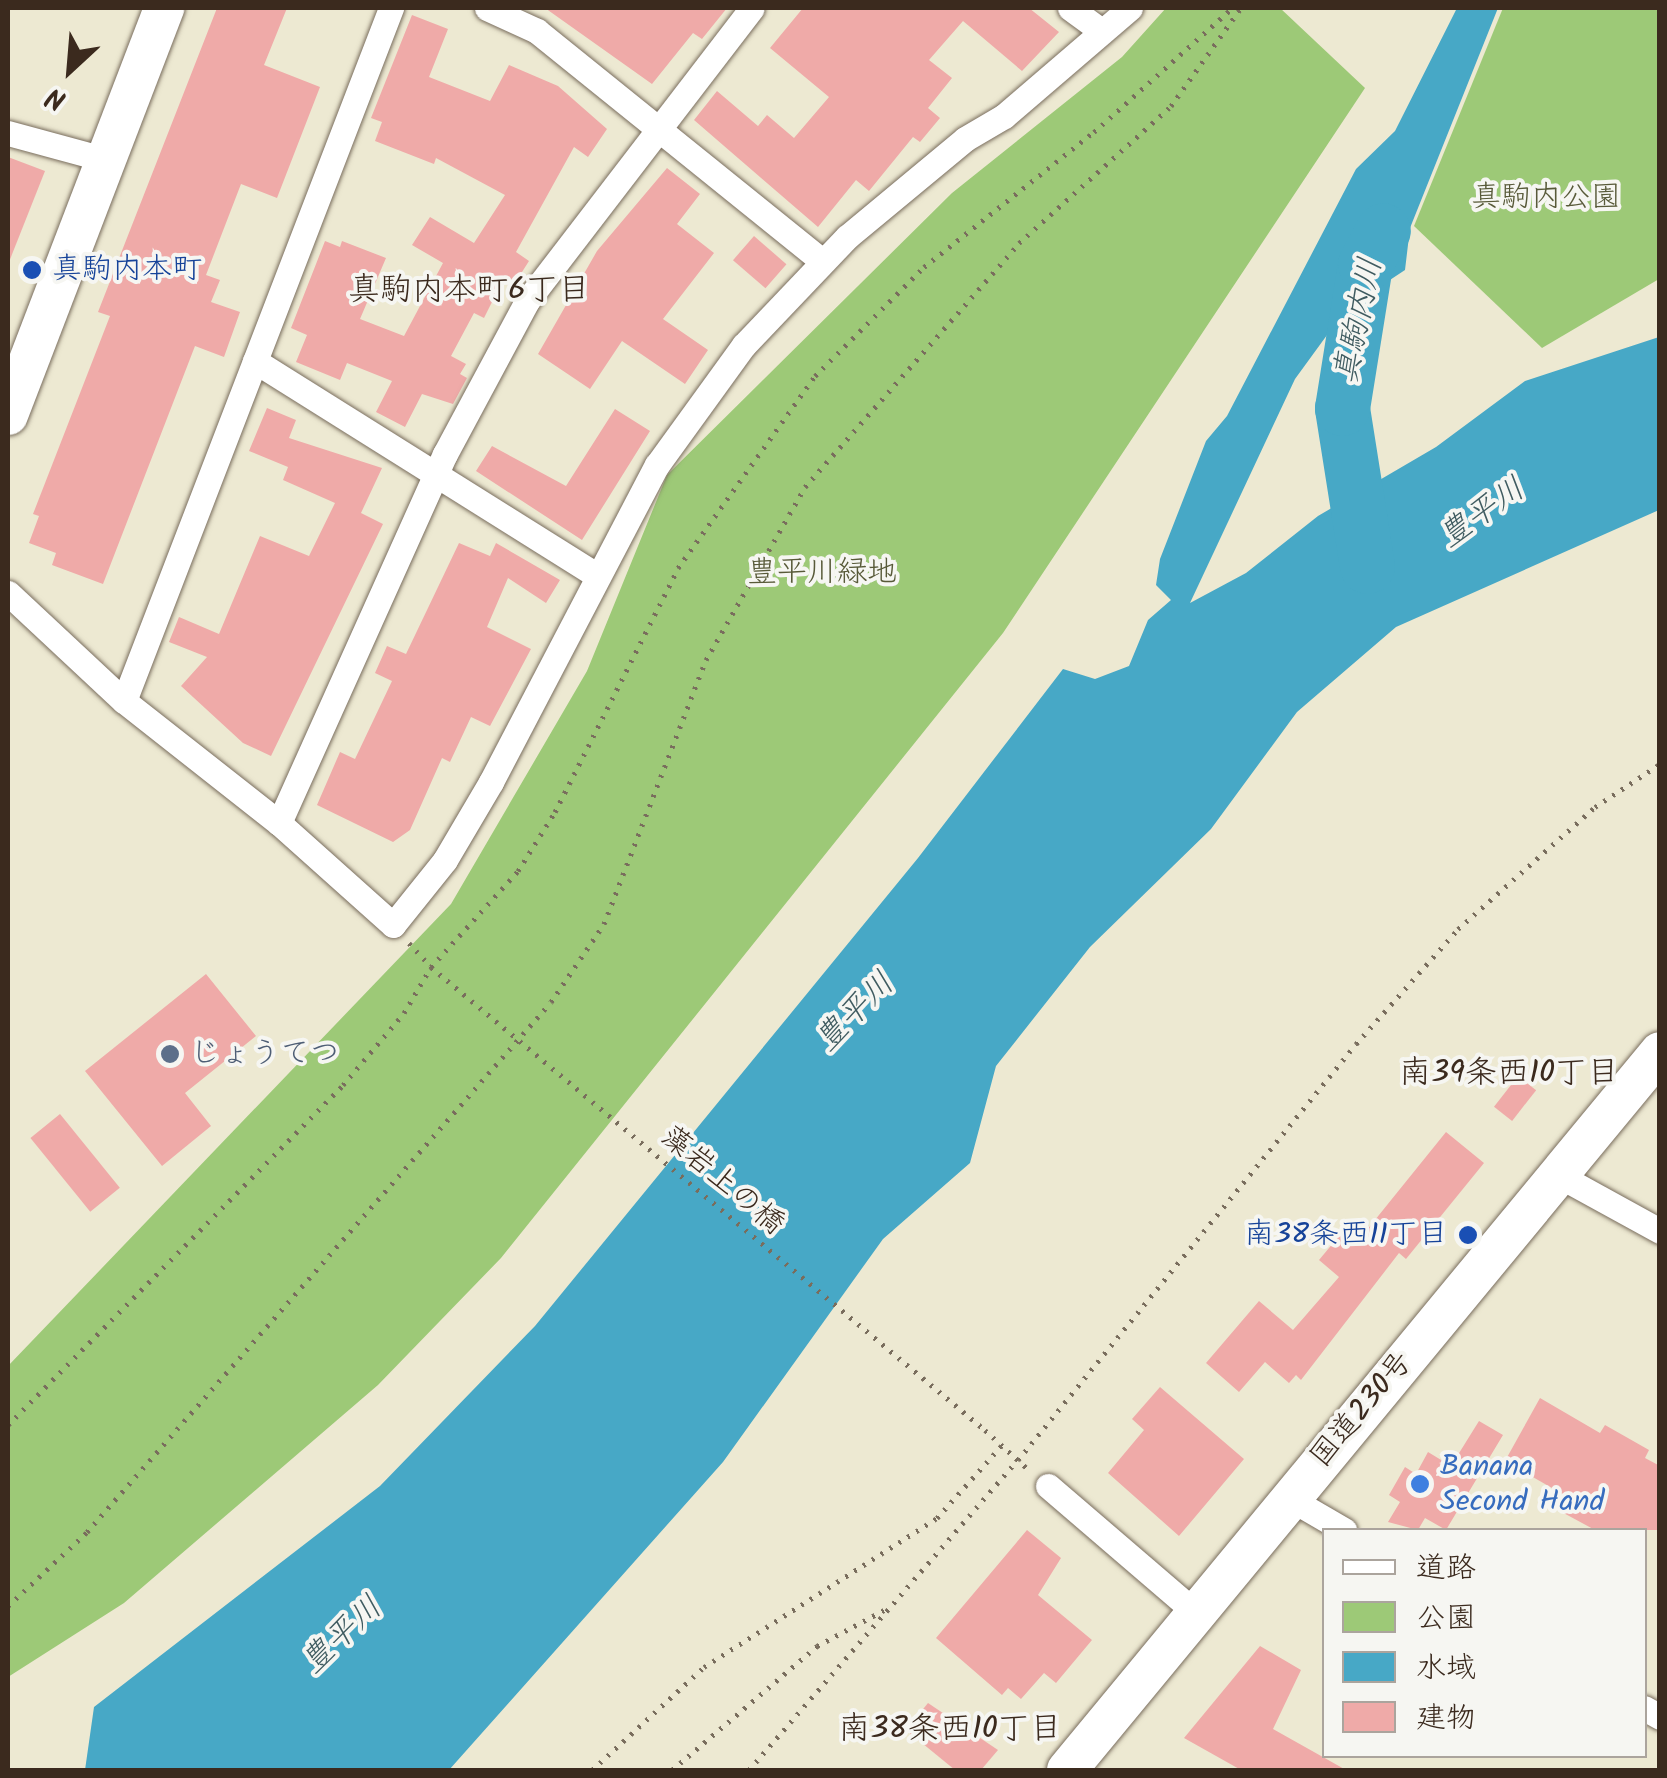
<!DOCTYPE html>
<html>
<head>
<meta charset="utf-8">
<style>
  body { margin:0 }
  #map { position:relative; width:1667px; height:1778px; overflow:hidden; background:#ede9d2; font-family:Kalam,"Klee One",sans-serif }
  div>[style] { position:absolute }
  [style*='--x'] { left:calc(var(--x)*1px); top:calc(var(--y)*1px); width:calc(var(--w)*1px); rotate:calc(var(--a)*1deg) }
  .green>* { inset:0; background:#9dc977 }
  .water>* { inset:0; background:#47a8c6 }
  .river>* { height:55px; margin:-27.5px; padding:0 27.5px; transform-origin:27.5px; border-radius:27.5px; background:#47a8c6 }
  .building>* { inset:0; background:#efaaa8; transform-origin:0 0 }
  .path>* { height:5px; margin-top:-2.5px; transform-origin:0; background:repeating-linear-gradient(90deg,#796d5d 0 2.5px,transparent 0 10.5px) }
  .roads { filter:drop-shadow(0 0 2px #796d5d) drop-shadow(0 0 2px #796d5d) }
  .minor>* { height:25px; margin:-12.5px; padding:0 12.5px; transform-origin:12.5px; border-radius:12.5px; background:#fff }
  .trunk>* { height:40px; margin:-20px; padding:0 20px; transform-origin:20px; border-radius:20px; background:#fff }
  .path-bridge>* { height:5px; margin-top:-2.5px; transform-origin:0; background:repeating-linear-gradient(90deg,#796d5d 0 2.5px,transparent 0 10.5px) }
  .dots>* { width:28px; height:28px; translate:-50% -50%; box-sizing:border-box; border:5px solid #f6f6f2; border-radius:50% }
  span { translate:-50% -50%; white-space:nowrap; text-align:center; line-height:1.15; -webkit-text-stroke:8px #f6f6f2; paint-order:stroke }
  .park-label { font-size:30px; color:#585a39 }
  .transit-label { font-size:30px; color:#164399 }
  .left { translate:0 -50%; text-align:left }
  .right { translate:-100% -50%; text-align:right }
  .service-label { font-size:30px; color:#4e5e75 }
  .street-label { font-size:30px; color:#3b2a1e }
  .shop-label { font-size:30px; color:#366cbe }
  .neighbourhood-label { font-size:32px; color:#3b2a1e }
  .water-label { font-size:32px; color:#405c61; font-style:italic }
  .frame { position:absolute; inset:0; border:10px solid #3b2a1e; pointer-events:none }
  .legend { position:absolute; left:1322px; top:1528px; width:325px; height:230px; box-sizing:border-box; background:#f6f6f2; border:2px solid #aba49d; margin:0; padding:12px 18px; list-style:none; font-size:30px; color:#3b2a1e }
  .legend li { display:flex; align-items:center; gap:20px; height:50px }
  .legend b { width:50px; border:2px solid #aba49d }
  .north { position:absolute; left:20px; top:20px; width:100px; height:100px; -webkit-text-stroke:8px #f6f6f2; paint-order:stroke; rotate:206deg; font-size:28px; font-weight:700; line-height:40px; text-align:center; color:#3b2a1e }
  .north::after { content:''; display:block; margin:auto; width:35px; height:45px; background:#3b2a1e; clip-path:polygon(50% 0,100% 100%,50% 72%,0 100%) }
</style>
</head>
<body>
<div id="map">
  <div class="green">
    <div style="clip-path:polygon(1166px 8px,1280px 8px,1365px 88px,1003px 633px,501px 1258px,378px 1385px,124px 1603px,8px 1677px,8px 1366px,451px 904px,587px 671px,667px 475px,952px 193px,1122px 57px)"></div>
    <div style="clip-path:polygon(1503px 8px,1659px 8px,1659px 279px,1542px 348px,1414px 226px)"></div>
  </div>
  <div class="water">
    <div style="clip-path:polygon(1457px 8px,1498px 8px,1410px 228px,1405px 270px,1346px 309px,1295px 379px,1190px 603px,1246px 573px,1318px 516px,1436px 447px,1525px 381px,1659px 337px,1659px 510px,1396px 627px,1297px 712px,1211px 829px,1090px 947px,996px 1066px,970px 1163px,883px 1239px,723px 1462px,449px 1770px,85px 1770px,94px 1707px,380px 1486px,535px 1326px,918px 858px,1063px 669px,1095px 679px,1129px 666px,1148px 620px,1171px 600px,1156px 585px,1160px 559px,1206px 441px,1227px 416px,1356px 169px,1395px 131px)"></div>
  </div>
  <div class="river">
    <div style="--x:1367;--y:566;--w:160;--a:-99"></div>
    <div style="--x:1342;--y:408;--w:146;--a:-80.9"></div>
    <div style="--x:1365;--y:264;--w:38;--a:-62"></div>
  </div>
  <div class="building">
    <div style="clip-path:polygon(217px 8px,287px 8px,264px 65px,320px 87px,277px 198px,241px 184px,206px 275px,220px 280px,211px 302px,240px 312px,224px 357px,195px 346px,103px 584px,52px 565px,56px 553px,29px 543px,39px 516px,33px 514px,110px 316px,98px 312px)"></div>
    <div style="clip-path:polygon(545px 8px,727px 8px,702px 39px,693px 33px,652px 84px)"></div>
    <div style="clip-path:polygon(803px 8px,1029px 8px,1059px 32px,1022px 71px,963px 21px,929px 60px,952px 78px,928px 108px,940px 118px,920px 142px,913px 137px,869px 191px,856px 180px,818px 227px,694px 120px,717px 91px,758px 126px,767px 115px,794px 138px,829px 97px,770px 48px)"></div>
    <div style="clip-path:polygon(412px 15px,448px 29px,429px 77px,490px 101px,509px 65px,558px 86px,607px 129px,588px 157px,574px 147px,516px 252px,529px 261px,515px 283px,505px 276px,484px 318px,474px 313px,451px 356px,466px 364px,460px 374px,467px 378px,453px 404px,422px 394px,405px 427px,376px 412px,392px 381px,347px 363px,340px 380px,296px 362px,307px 335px,291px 328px,325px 241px,340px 247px,342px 241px,386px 258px,360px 319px,404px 336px,443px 263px,412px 245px,430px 217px,474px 243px,505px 195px,436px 158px,434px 164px,375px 141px,382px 122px,371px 118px)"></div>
    <div style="clip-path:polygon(8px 157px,45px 171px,9px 262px,8px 262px)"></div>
    <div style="clip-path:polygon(667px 168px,700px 194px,677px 224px,714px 253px,663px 319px,708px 350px,685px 384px,622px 341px,590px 389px,538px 354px,597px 251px)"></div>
    <div style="left:754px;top:236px;width:43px;height:32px;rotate:41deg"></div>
    <div style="clip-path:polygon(267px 408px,296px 420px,289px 438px,382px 468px,361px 513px,383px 524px,271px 756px,243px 743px,181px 686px,207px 657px,169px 642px,179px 617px,219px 634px,260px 536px,309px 556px,335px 503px,283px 480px,288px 467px,249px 451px)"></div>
    <div style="clip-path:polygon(615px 409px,650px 431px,582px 540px,476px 471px,492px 446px,566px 486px)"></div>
    <div style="clip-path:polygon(459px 543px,490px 556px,496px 543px,560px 580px,546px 603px,508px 578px,487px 627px,531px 649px,490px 726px,471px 717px,450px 762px,442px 758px,410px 830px,393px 842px,317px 805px,340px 752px,355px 759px,392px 681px,375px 673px,387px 646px,406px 654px)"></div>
    <div style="clip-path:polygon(206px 974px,256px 1036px,185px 1093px,211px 1126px,162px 1166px,85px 1071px)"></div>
    <div style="left:1518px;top:1076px;width:23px;height:39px;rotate:38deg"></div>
    <div style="left:60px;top:1114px;width:95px;height:38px;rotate:51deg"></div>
    <div style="clip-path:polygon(1446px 1132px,1484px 1163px,1406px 1259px,1399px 1253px,1301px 1380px,1296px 1375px,1289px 1383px,1265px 1362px,1239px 1392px,1206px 1363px,1259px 1301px,1293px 1330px,1339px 1277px,1319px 1260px,1344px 1230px,1358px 1241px)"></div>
    <div style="clip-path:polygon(1160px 1387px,1244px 1459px,1179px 1536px,1108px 1473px,1144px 1430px,1132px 1419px)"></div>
    <div style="clip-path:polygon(1540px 1398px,1600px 1433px,1605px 1425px,1649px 1450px,1645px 1458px,1660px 1466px,1660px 1530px,1595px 1530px,1558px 1510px,1566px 1496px,1505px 1461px)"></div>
    <div style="clip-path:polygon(1479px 1421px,1503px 1435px,1446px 1530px,1425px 1518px,1418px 1530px,1388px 1522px,1400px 1502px,1389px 1495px,1405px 1467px,1416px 1474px,1428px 1452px,1451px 1466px)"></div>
    <div style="clip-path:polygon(1027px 1530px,1061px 1558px,1038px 1595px,1092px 1640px,1056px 1683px,1044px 1673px,1021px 1699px,1008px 1688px,1002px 1695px,936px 1638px)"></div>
    <div style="clip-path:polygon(1260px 1646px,1301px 1670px,1273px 1729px,1346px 1770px,1241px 1770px,1184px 1738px)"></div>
    <div style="clip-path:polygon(928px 1703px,998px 1750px,981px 1770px,955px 1770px,906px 1730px)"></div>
  </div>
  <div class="path">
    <div style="--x:409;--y:943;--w:33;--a:47"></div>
    <div style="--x:8;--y:1425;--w:477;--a:-45.4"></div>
    <div style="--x:343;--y:1085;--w:94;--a:-49.7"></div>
    <div style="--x:404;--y:1013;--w:53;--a:-59.6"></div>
    <div style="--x:431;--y:967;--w:130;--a:-47.8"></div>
    <div style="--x:518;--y:871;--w:70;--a:-57.9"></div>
    <div style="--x:555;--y:812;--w:273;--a:-63.2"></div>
    <div style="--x:678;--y:568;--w:236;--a:-54.5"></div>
    <div style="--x:815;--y:376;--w:154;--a:-45"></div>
    <div style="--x:924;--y:267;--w:217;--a:-38.5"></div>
    <div style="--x:1094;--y:132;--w:186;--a:-41.9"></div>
    <div style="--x:985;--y:1430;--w:61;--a:42.3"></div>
    <div style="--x:8;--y:1606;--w:108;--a:-43.1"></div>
    <div style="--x:87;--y:1532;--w:704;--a:-48.8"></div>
    <div style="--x:551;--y:1002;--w:94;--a:-55.8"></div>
    <div style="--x:604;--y:924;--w:283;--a:-68.9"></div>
    <div style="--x:706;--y:660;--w:199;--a:-60.2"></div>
    <div style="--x:805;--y:487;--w:325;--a:-48.7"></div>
    <div style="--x:1019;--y:243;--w:205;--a:-42"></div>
    <div style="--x:1171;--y:106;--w:120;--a:-54.5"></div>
    <div style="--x:592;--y:1770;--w:152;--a:-42.6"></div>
    <div style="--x:704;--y:1667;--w:277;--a:-32.6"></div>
    <div style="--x:937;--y:1518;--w:98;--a:-48.3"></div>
    <div style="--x:672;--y:1770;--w:191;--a:-40.5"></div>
    <div style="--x:817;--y:1646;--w:81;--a:-28.2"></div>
    <div style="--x:749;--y:1770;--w:410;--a:-49.1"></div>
    <div style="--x:1018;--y:1460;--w:536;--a:-50.91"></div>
    <div style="--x:1356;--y:1044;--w:154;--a:-48.4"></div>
    <div style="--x:1458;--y:929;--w:183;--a:-41.7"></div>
    <div style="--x:1595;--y:807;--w:78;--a:-33.5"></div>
  </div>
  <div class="roads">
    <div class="minor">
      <div style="--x:487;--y:8;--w:55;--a:24.7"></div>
      <div style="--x:537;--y:31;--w:365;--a:38.9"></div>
      <div style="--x:1070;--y:8;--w:39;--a:36"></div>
      <div style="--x:8;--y:133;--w:99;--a:15.2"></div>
      <div style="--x:255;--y:361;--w:400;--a:32.1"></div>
      <div style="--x:8;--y:593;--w:158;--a:43"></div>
      <div style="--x:124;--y:701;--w:197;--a:38.2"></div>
      <div style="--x:279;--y:823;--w:153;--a:41.8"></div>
      <div style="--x:393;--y:925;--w:83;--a:-51.3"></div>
      <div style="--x:445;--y:860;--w:91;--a:-59.5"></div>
      <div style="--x:491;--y:782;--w:358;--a:-62.4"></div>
      <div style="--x:657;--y:465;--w:148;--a:-54.1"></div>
      <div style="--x:744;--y:345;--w:149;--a:-46.4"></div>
      <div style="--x:847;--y:237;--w:153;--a:-39.7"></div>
      <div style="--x:965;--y:139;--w:45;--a:-30.5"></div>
      <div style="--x:1004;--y:116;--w:166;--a:-40.6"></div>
      <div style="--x:124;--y:701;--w:743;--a:-68.93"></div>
      <div style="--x:279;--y:823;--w:405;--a:-65.8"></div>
      <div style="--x:445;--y:454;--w:174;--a:-61.8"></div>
      <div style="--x:527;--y:301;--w:369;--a:-52.5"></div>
      <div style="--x:1558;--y:1175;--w:116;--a:28.8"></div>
      <div style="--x:1048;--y:1486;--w:194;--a:40.6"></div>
      <div style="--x:1289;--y:1498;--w:64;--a:30.2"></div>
      <div style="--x:1644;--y:1708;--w:18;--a:29"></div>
    </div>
    <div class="trunk">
      <div style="--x:8;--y:415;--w:436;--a:-69"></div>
      <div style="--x:1067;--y:1770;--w:931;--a:-50.45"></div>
    </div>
  </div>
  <div class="path-bridge">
    <div style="--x:431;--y:967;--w:722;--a:39.89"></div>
  </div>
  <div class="dots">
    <div style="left:32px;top:270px;background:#1a4fb4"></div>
    <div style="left:170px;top:1054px;background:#5c6f8a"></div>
    <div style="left:1468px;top:1235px;background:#1a4fb4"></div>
    <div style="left:1420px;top:1484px;background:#3f7fe0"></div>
  </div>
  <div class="park-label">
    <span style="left:1546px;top:198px">真駒内公園</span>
    <span style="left:822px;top:573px">豊平川緑地</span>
  </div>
  <div class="transit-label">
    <span class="left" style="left:52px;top:270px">真駒内本町</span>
    <span class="right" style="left:1448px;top:1235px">南38条西11丁目</span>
  </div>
  <div class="service-label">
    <span class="left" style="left:190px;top:1054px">じょうてつ</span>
  </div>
  <div class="street-label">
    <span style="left:722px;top:1181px;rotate:40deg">藻岩上の橋</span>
    <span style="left:1362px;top:1410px;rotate:-50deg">国道230号</span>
  </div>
  <div class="shop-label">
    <span class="left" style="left:1440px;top:1484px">Banana<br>Second Hand</span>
  </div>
  <div class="neighbourhood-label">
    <span style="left:469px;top:291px">真駒内本町6丁目</span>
    <span style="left:1509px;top:1074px">南39条西10丁目</span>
    <span style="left:950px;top:1730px">南38条西10丁目</span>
  </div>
  <div class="water-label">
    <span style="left:1360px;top:321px;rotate:-78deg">真駒内川</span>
    <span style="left:1483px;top:514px;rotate:-35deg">豊平川</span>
    <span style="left:856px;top:1013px;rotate:-45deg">豊平川</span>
    <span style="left:343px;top:1636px;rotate:-43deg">豊平川</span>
  </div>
  <div class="frame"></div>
  <ul class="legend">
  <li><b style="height:12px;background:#fff"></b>道路</li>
  <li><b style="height:28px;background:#9dc977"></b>公園</li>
  <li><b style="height:28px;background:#47a8c6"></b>水域</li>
  <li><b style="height:28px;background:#efaaa8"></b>建物</li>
  </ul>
  <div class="north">N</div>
</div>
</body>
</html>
